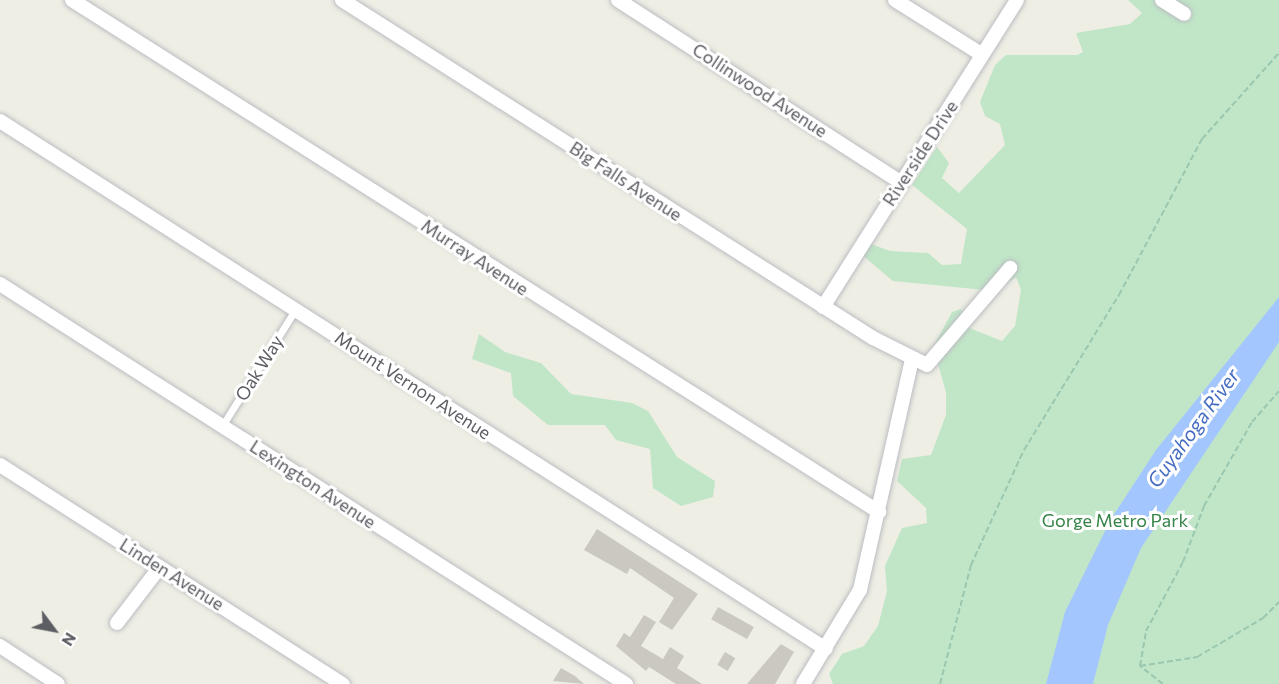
<!DOCTYPE html>
<html>
<head>
<meta charset="utf-8">
<style>
  body { margin:0 }
  #map { position:relative; width:1279px; height:684px; overflow:hidden; background:#eeeee4; font-family:Commissioner,sans-serif }
  div>[style] { position:absolute }
  [style*='--x'] { left:calc(var(--x)*1px); top:calc(var(--y)*1px); width:calc(var(--w)*1px); rotate:calc(var(--a)*1deg) }
  .green>* { inset:0; background:#c0e6c7 }
  .water>* { inset:0; background:#a4c6fe }
  .building>* { inset:0; background:#cac8c1; transform-origin:0 0 }
  .path>* { height:2px; margin-top:-1px; transform-origin:0; background:repeating-linear-gradient(90deg,#9ac7af 0 6px,transparent 0 9px) }
  .roads { filter:drop-shadow(0 0 2px #bbbcc2) drop-shadow(0 0 2px #bbbcc2) }
  .service>* { height:7px; margin:-3.5px; padding:0 3.5px; transform-origin:3.5px; border-radius:3.5px; background:#fff }
  .minor>* { height:14px; margin:-7px; padding:0 7px; transform-origin:7px; border-radius:7px; background:#fff }
  span { translate:-50% -50%; white-space:nowrap; text-align:center; line-height:1.15; -webkit-text-stroke:6px #fff; paint-order:stroke }
  .street-label { font-size:18px; color:#5c5e64 }
  .park-label { font-size:18px; color:#358346 }
  .water-label { font-size:20px; color:#466cc2; font-style:italic }
  .north { position:absolute; left:24px; top:600px; width:60px; height:60px; -webkit-text-stroke:4px #fff; paint-order:stroke; rotate:122deg; font-size:16px; font-weight:700; line-height:24px; text-align:center; color:#5c5e64 }
  .north::after { content:''; display:block; margin:auto; width:21px; height:27px; background:#5c5e64; clip-path:polygon(50% 0,100% 100%,50% 72%,0 100%) }
</style>
</head>
<body>
<div id="map">
  <div class="green">
    <div style="clip-path:polygon(1128px 0,1279px 0,1279px 684px,833px 684px,829px 674px,842px 654px,864px 646px,878px 626px,887px 591px,885px 566px,902px 528px,927px 523px,926px 508px,897px 481px,902px 459px,931px 455px,946px 415px,946px 392px,933px 347px,952px 312px,961px 309px,967px 327px,1002px 341px,1015px 326px,1021px 290px,1016px 277px,995px 291px,893px 281px,862px 255px,871px 244px,890px 251px,928px 253px,942px 265px,961px 264px,967px 229px,912px 185px,937px 147px,949px 163px,942px 178px,959px 193px,1005px 145px,1000px 124px,985px 116px,980px 102px,995px 65px,1006px 55px,1077px 55px,1083px 52px,1076px 33px,1130px 24px,1142px 13px)"></div>
    <div style="clip-path:polygon(479px 334px,505px 352px,541px 363px,571px 394px,632px 403px,648px 411px,677px 457px,715px 481px,713px 497px,681px 506px,653px 488px,650px 449px,616px 440px,605px 425px,548px 425px,513px 396px,511px 373px,472px 359px)"></div>
  </div>
  <div class="water">
    <div style="clip-path:polygon(1279px 297px,1279px 342px,1141px 548px,1108px 625px,1093px 684px,1046px 684px,1065px 612px,1111px 519px,1156px 450px)"></div>
  </div>
  <div class="building">
    <div style="clip-path:polygon(597px 529px,698px 594px,672px 630px,659px 622px,674px 598px,630px 568px,627px 574px,584px 550px)"></div>
    <div style="left:718px;top:607px;width:41px;height:14px;rotate:29deg"></div>
    <div style="clip-path:polygon(644px 615px,656px 622px,641px 646px,663px 659px,670px 647px,684px 656px,677px 668px,702px 684px,676px 684px,649px 667px,646px 671px,616px 646px,624px 633px,630px 637px)"></div>
    <div style="clip-path:polygon(781px 644px,794px 652px,775px 684px,747px 684px)"></div>
    <div style="left:725px;top:652px;width:12px;height:15px;rotate:31deg"></div>
    <div style="clip-path:polygon(561px 668px,575px 676px,584px 684px,553px 681px)"></div>
  </div>
  <div class="path">
    <div style="--x:1140;--y:666;--w:58;--a:-9"></div>
    <div style="--x:1197;--y:657;--w:77;--a:-30.6"></div>
    <div style="--x:1263;--y:618;--w:23;--a:-45"></div>
    <div style="--x:940;--y:684;--w:123;--a:-75.4"></div>
    <div style="--x:971;--y:565;--w:127;--a:-65.3"></div>
    <div style="--x:1024;--y:450;--w:182;--a:-58.5"></div>
    <div style="--x:1119;--y:295;--w:177;--a:-62"></div>
    <div style="--x:1202;--y:139;--w:115;--a:-48.2"></div>
    <div style="--x:1163;--y:684;--w:29;--a:-142"></div>
    <div style="--x:1140;--y:666;--w:36;--a:-80"></div>
    <div style="--x:1146;--y:631;--w:78;--a:-61.8"></div>
    <div style="--x:1183;--y:562;--w:60;--a:-69.4"></div>
    <div style="--x:1204;--y:506;--w:97;--a:-60.3"></div>
    <div style="--x:1252;--y:422;--w:41;--a:-48.9"></div>
  </div>
  <div class="roads">
    <div class="service">
      <div style="--x:222;--y:426;--w:137;--a:-57.8"></div>
    </div>
    <div class="minor">
      <div style="--x:72;--y:0;--w:956;--a:32.39"></div>
      <div style="--x:342;--y:0;--w:629;--a:32.48"></div>
      <div style="--x:873;--y:338;--w:60;--a:26.6"></div>
      <div style="--x:927;--y:365;--w:128;--a:-49.4"></div>
      <div style="--x:618;--y:0;--w:336;--a:32.8"></div>
      <div style="--x:895;--y:0;--w:102;--a:32.1"></div>
      <div style="--x:1162;--y:0;--w:26;--a:32"></div>
      <div style="--x:0;--y:121;--w:980;--a:32.59"></div>
      <div style="--x:0;--y:284;--w:743;--a:32.58"></div>
      <div style="--x:823;--y:307;--w:363;--a:-57.7"></div>
      <div style="--x:0;--y:465;--w:407;--a:32.6"></div>
      <div style="--x:117;--y:623;--w:69;--a:-52.6"></div>
      <div style="--x:0;--y:646;--w:69;--a:33.2"></div>
      <div style="--x:803;--y:684;--w:110;--a:-58.8"></div>
      <div style="--x:860;--y:590;--w:237;--a:-77.3"></div>
    </div>
  </div>
  <div class="street-label">
    <span style="left:760px;top:90px;rotate:33deg">Collinwood Avenue</span>
    <span style="left:920px;top:153px;rotate:-57deg">Riverside Drive</span>
    <span style="left:626px;top:181px;rotate:33deg">Big Falls Avenue</span>
    <span style="left:475px;top:257px;rotate:33deg">Murray Avenue</span>
    <span style="left:259px;top:368px;rotate:-58deg">Oak Way</span>
    <span style="left:413px;top:385px;rotate:33deg">Mount Vernon Avenue</span>
    <span style="left:313px;top:484px;rotate:33deg">Lexington Avenue</span>
    <span style="left:172px;top:574px;rotate:32deg">Linden Avenue</span>
  </div>
  <div class="park-label">
    <span style="left:1115px;top:520px">Gorge Metro Park</span>
  </div>
  <div class="water-label">
    <span style="left:1193px;top:428px;rotate:-54deg">Cuyahoga River</span>
  </div>
  <div class="north">N</div>
</div>
</body>
</html>
